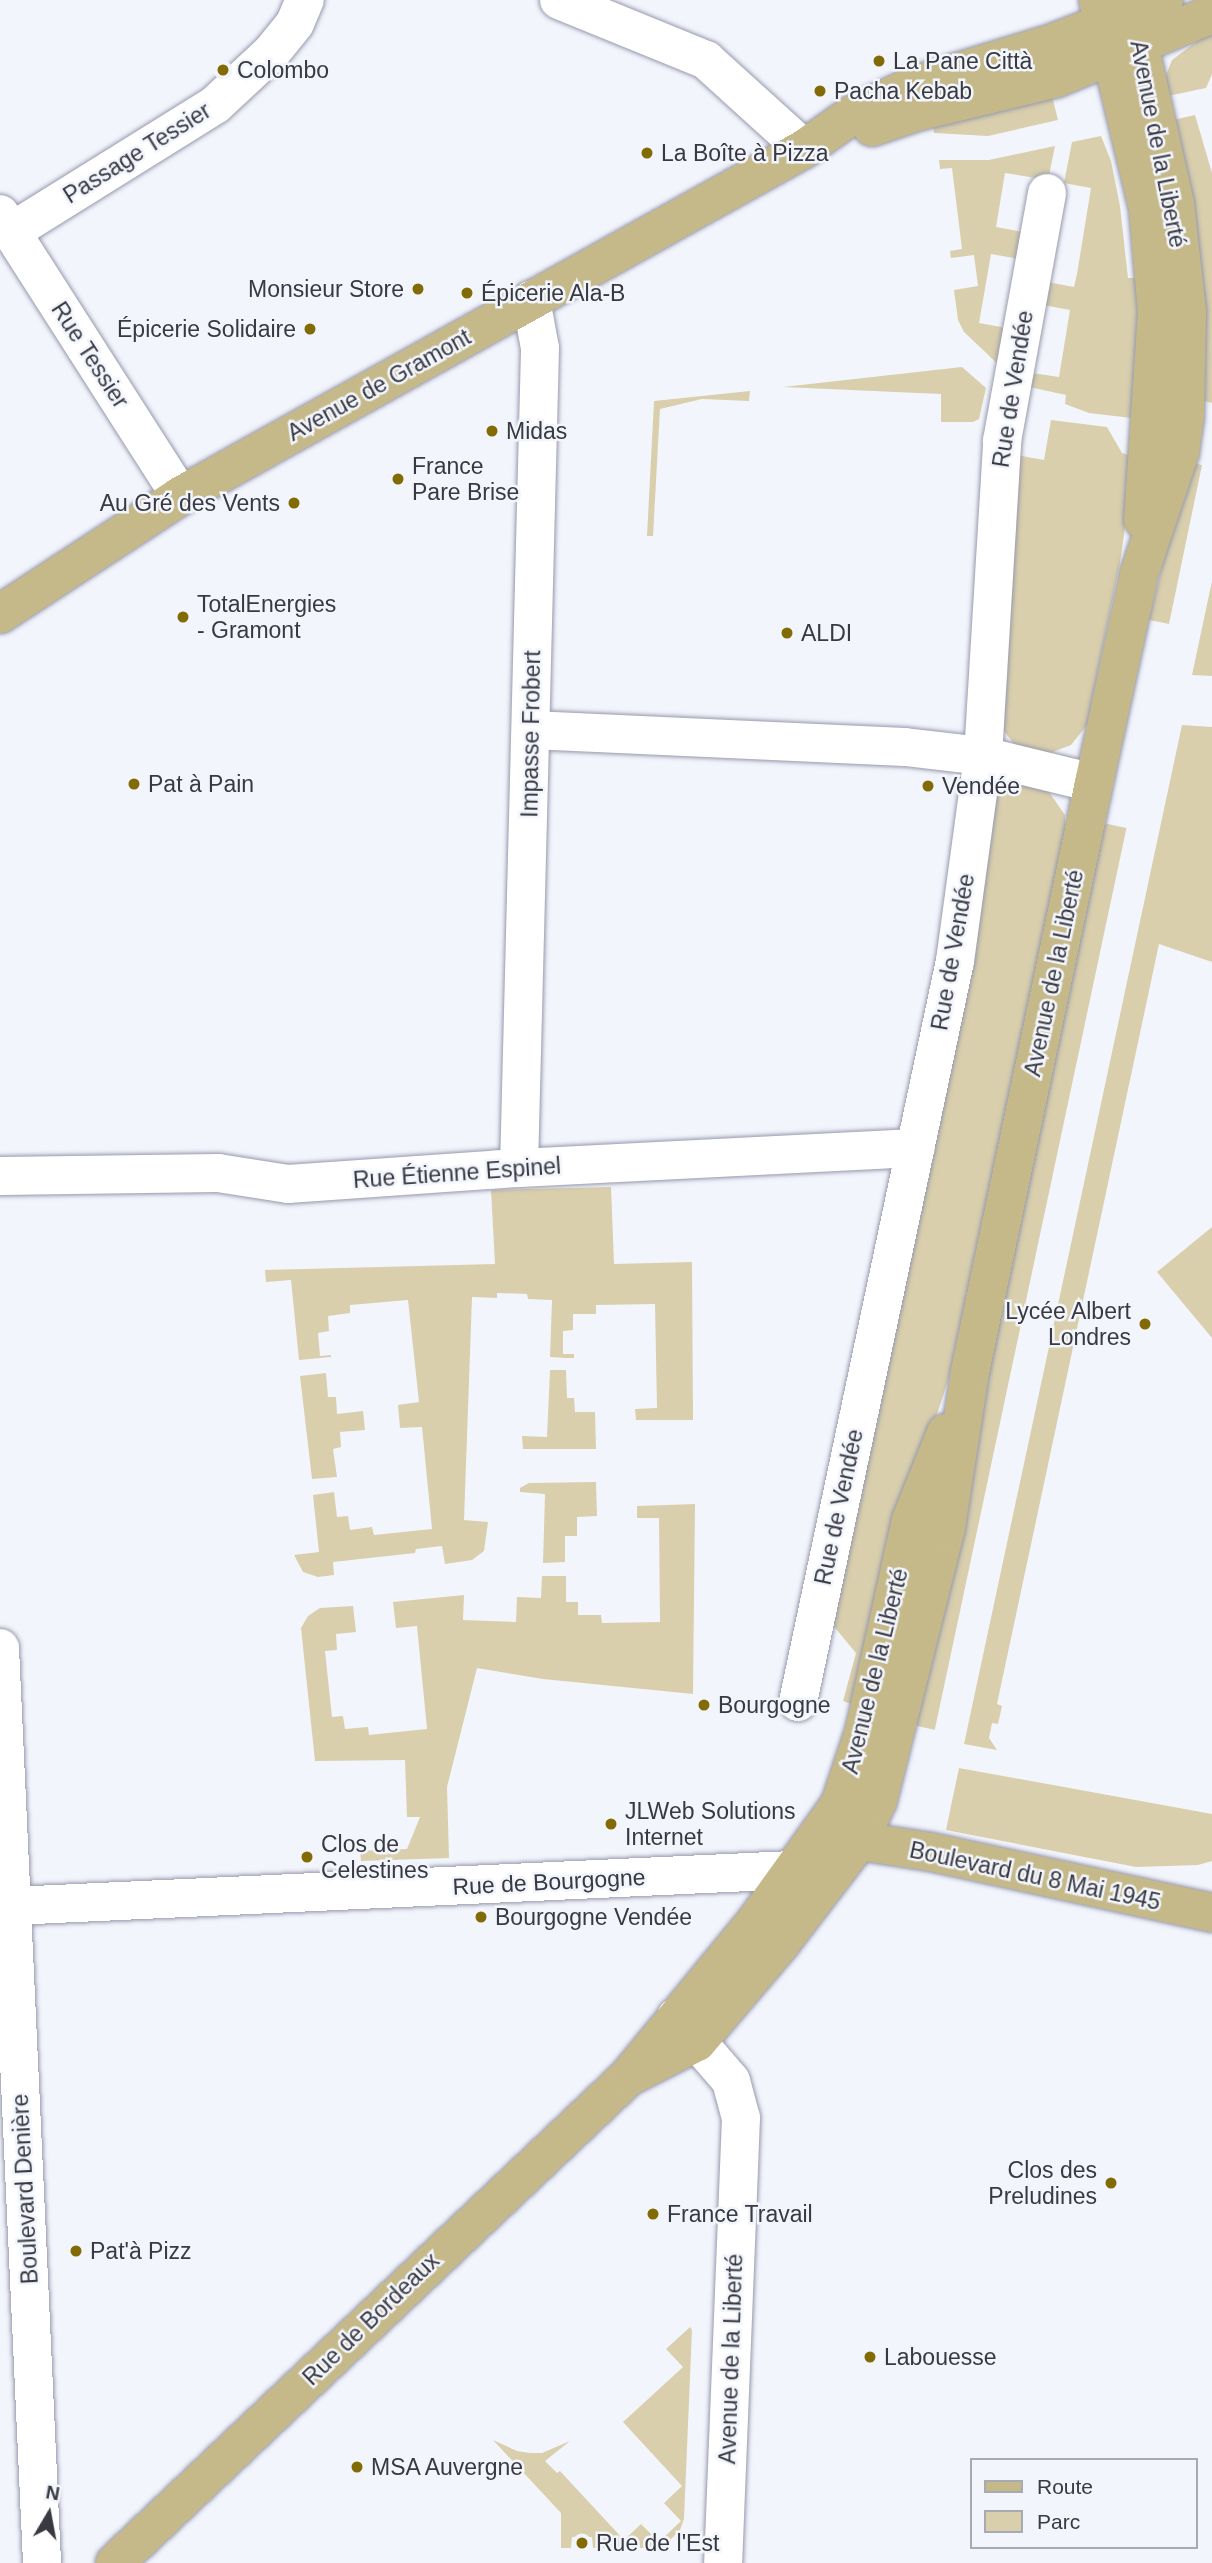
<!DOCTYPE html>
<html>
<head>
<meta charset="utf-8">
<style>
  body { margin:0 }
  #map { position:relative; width:1212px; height:2563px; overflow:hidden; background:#f3f5fd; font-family:Helvetica,sans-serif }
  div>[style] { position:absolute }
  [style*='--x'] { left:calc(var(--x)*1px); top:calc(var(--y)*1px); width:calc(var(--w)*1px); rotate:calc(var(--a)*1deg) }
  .green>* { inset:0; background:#d9cfac; transform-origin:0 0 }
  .roads { filter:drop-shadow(0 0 2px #9799ac) drop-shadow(0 0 2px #9799ac) }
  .minor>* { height:38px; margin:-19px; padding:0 19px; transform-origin:19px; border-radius:19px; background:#fff }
  .major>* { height:38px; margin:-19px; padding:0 19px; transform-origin:19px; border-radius:19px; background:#c5b98a }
  .dots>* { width:19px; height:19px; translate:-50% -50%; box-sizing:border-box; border:4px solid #f3f5fd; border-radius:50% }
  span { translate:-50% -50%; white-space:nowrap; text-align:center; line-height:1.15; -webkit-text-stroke:5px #f3f5fd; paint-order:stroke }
  .poi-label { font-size:23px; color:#383941 }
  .left { translate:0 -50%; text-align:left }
  .right { translate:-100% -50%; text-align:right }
  .street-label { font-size:23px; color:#383941 }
  .legend { position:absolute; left:970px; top:2458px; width:228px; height:91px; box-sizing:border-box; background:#f3f5fd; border:2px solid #a8aab2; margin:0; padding:9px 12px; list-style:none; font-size:21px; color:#383941 }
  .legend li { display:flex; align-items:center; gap:14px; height:35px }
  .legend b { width:35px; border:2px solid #a8aab2 }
  .north { position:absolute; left:14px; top:2479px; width:70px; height:70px; -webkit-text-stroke:5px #f3f5fd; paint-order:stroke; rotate:10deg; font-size:19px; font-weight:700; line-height:28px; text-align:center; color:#383941 }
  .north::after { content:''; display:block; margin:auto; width:24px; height:32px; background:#383941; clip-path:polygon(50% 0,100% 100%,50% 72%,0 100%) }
</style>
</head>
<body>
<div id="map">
  <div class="green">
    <div style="clip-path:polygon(1212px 30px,1212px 74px,1206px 88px,1163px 97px,1164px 80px,1172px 60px)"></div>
    <div style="clip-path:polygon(1052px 96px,1058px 120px,988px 136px,934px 133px,933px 125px)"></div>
    <div style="clip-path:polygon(1195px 115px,1212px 173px,1212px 403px,1204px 401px,1169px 121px)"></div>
    <div style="clip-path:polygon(1101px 136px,1111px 161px,1120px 206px,1128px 278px,1141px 278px,1140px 419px,1089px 413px,1065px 404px,1066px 395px,1029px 387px,1032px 373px,1059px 377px,1070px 310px,1043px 305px,1047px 282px,1074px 287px,1077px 274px,1091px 188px,1064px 183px,1072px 142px)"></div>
    <div style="clip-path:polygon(1055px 146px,1048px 180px,1005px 173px,996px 227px,1023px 232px,1019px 259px,991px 254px,979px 323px,1007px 328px,1000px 366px,964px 332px,958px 320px,954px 290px,978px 286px,974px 255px,951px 258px,950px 251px,962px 249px,952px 168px,940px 169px,939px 160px,989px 160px)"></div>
    <div style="clip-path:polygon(962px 367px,986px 388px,979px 419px,973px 422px,941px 422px,941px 394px,783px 387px)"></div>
    <div style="clip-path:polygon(750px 391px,749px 401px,702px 399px,660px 409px,653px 536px,647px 536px,654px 401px)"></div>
    <div style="clip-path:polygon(1051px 420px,1107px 427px,1122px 453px,1135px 457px,1120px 563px,1087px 725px,1071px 745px,1050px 753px,1014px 744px,1000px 726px,1016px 455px,1044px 460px)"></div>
    <div style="clip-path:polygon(1188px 462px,1202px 465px,1169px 624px,1149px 620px)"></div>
    <div style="clip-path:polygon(1212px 581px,1212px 676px,1192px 675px)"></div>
    <div style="clip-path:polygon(1182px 725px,1212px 727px,1212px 962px,1159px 944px,997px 1704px,1002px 1706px,998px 1724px,992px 1723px,989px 1738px,997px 1750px,964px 1744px)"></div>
    <div style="clip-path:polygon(1015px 783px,1039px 787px,1049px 792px,1065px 815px,1065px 832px,949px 1378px,903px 1516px,862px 1708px,843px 1701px,856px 1653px,831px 1623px,996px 797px,1004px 786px)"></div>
    <div style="left:1103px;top:823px;width:24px;height:922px;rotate:12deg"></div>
    <div style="clip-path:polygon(611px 1187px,614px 1264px,692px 1262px,693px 1420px,636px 1420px,635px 1409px,657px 1408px,655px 1304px,596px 1305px,596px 1314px,573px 1314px,573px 1330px,563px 1331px,563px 1354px,574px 1354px,574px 1358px,566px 1358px,550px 1357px,552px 1300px,528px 1299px,527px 1294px,497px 1293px,497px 1298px,472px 1297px,464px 1520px,488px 1522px,484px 1551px,472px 1560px,445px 1564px,442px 1546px,416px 1549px,415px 1553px,333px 1562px,334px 1575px,318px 1577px,303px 1572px,294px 1555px,319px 1552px,313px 1495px,334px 1492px,337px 1517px,348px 1516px,350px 1530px,372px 1527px,374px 1535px,432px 1529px,422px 1427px,400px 1428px,398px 1405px,419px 1402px,408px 1300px,350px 1305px,350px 1313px,328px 1316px,329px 1331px,318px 1333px,320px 1356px,331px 1355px,331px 1357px,299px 1360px,291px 1280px,266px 1282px,265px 1270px,495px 1264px,491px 1190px)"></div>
    <div style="clip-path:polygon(1212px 1227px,1212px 1338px,1157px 1272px)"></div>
    <div style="clip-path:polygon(550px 1370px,566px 1370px,567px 1398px,574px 1398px,575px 1412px,595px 1412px,596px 1449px,523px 1449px,522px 1436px,547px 1437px)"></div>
    <div style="clip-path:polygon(326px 1373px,328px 1397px,336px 1397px,337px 1414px,363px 1411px,365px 1430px,340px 1432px,341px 1447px,333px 1449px,337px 1477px,312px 1479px,300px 1376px)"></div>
    <div style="clip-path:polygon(596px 1482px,597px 1516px,577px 1517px,577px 1536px,565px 1536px,565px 1562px,543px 1563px,545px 1494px,520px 1492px,520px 1488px,529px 1483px)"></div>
    <div style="clip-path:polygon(695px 1504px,693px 1694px,543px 1679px,477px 1668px,447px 1787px,449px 1858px,361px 1861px,360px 1851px,407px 1849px,420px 1817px,407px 1817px,405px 1760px,315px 1761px,301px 1628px,308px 1616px,320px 1608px,353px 1606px,356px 1632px,336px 1634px,337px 1650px,325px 1651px,332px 1717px,343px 1716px,345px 1729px,368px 1727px,369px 1735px,427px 1729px,417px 1626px,396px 1628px,393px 1602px,464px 1595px,463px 1620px,516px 1622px,517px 1597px,541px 1598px,542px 1576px,566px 1576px,566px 1602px,578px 1602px,578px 1615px,601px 1615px,602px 1623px,660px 1622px,659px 1518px,637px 1518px,637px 1506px)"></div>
    <div style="clip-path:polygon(959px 1768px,1212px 1814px,1212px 1861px,1198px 1865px,1136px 1867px,946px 1830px)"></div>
    <div style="clip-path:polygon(690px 2327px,692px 2330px,684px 2519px,680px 2530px,668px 2542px,654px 2548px,593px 2548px,592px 2537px,572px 2537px,571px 2548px,561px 2548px,561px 2513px,493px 2440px,517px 2451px,530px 2453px,542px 2453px,570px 2441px,545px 2461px,557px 2473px,560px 2471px,624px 2540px,641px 2524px,659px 2542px,681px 2521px,664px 2503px,682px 2486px,623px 2422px,683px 2367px,666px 2349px)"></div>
  </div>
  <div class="roads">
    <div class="minor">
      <div style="--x:559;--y:0;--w:159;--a:22.2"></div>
      <div style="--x:706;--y:60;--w:132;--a:42.2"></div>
      <div style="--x:0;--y:214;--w:335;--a:57.4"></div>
      <div style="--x:11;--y:232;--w:240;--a:-31.9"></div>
      <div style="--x:215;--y:105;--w:76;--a:-42.9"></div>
      <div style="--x:271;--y:53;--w:38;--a:-51"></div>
      <div style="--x:295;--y:23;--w:25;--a:-67"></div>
      <div style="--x:531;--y:730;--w:374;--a:2.6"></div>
      <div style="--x:905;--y:747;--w:79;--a:6.6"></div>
      <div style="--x:983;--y:756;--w:114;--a:13.7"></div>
      <div style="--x:519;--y:1168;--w:820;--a:-88.53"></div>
      <div style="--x:540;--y:348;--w:49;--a:-100.6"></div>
      <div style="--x:0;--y:1176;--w:218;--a:-0.8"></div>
      <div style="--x:218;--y:1173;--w:71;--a:8.9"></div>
      <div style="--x:288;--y:1184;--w:232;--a:-4"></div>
      <div style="--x:519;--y:1168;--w:397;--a:-2.9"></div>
      <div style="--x:0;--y:1648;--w:916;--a:87.37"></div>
      <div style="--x:798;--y:1702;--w:757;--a:-78.04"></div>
      <div style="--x:955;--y:961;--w:207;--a:-82.2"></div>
      <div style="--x:983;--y:756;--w:316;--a:-86.5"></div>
      <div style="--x:1002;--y:441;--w:252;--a:-79.7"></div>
      <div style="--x:12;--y:1906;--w:781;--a:-2.64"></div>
      <div style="--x:676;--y:2017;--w:84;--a:49.3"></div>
      <div style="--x:731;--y:2081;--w:38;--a:75"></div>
      <div style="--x:741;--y:2118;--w:445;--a:92.3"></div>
    </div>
    <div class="major">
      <div style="--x:1098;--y:0;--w:215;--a:76.5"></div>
      <div style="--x:1148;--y:209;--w:102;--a:85"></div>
      <div style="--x:1157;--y:311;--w:209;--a:93.8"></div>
      <div style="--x:872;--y:127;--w:46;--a:-18.8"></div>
      <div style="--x:916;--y:112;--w:145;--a:-13.6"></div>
      <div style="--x:1057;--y:78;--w:168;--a:-22.4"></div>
      <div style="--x:0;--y:614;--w:215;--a:-33.2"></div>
      <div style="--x:180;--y:496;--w:714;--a:-29.08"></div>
      <div style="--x:804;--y:149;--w:59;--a:-35.3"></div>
      <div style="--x:852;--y:115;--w:70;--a:-25.5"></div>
      <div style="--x:915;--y:85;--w:141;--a:-16.9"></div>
      <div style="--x:1050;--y:44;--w:122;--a:-21.1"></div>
      <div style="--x:859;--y:1841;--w:73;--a:8.7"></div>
      <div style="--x:931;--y:1852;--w:288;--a:12.2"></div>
      <div style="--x:628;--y:2077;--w:77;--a:-26.9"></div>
      <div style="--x:697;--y:2042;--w:130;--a:-49.7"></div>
      <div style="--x:781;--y:1943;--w:128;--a:-52.6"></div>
      <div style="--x:859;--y:1841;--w:45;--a:-65.1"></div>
      <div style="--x:878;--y:1800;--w:281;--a:-76"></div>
      <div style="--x:946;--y:1527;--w:157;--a:-81.2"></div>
      <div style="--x:970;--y:1372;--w:602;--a:-78.11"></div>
      <div style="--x:1094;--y:783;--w:214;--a:-77.8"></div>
      <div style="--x:1139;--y:574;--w:129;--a:-71.4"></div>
      <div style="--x:1180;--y:452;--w:37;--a:-82"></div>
      <div style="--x:1185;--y:415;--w:104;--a:-88.9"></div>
      <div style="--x:1187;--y:311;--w:108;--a:-96.4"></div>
      <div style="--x:1175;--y:204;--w:209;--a:-102.7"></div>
      <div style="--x:115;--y:2563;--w:707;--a:-43.45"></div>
      <div style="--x:628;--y:2077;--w:202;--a:-50.6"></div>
      <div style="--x:756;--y:1921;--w:144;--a:-54.3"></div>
      <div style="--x:840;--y:1804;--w:76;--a:-71.6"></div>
      <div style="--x:864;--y:1732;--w:217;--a:-77.5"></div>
      <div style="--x:911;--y:1520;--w:94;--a:-68.1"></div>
    </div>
  </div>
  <div class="dots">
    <div style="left:879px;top:61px;background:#826b05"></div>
    <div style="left:223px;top:70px;background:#826b05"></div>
    <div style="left:820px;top:91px;background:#826b05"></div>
    <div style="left:647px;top:153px;background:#826b05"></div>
    <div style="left:418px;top:289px;background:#826b05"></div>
    <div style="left:467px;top:293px;background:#826b05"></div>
    <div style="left:310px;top:329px;background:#826b05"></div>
    <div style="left:492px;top:431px;background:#826b05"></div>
    <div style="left:398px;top:479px;background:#826b05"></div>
    <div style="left:294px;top:503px;background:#826b05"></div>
    <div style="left:183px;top:617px;background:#826b05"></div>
    <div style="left:787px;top:633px;background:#826b05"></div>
    <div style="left:134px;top:784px;background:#826b05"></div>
    <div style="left:928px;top:786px;background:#826b05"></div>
    <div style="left:1145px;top:1324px;background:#826b05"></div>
    <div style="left:704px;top:1705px;background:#826b05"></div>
    <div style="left:611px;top:1824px;background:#826b05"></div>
    <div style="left:307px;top:1857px;background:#826b05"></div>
    <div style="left:481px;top:1917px;background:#826b05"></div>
    <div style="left:1111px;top:2183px;background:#826b05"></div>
    <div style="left:653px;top:2214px;background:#826b05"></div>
    <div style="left:76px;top:2251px;background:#826b05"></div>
    <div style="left:870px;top:2357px;background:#826b05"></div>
    <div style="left:357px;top:2467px;background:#826b05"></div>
    <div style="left:582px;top:2543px;background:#826b05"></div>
  </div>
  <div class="poi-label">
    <span class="left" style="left:893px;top:61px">La Pane Città</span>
    <span class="left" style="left:237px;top:70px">Colombo</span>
    <span class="left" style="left:834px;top:91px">Pacha Kebab</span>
    <span class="left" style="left:661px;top:153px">La Boîte à Pizza</span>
    <span class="right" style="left:404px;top:289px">Monsieur Store</span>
    <span class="left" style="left:481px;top:293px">Épicerie Ala-B</span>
    <span class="right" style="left:296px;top:329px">Épicerie Solidaire</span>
    <span class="left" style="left:506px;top:431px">Midas</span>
    <span class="left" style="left:412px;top:479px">France<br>Pare Brise</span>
    <span class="right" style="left:280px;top:503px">Au Gré des Vents</span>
    <span class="left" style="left:197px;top:617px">TotalEnergies<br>- Gramont</span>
    <span class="left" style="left:801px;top:633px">ALDI</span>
    <span class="left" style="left:148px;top:784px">Pat à Pain</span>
    <span class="left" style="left:942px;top:786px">Vendée</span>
    <span class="right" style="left:1131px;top:1324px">Lycée Albert<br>Londres</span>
    <span class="left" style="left:718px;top:1705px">Bourgogne</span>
    <span class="left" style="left:625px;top:1824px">JLWeb Solutions<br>Internet</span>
    <span class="left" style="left:321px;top:1857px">Clos de<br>Celestines</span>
    <span class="left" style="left:495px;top:1917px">Bourgogne Vendée</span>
    <span class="right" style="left:1097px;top:2183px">Clos des<br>Preludines</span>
    <span class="left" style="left:667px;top:2214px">France Travail</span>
    <span class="left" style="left:90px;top:2251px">Pat'à Pizz</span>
    <span class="left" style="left:884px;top:2357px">Labouesse</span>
    <span class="left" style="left:371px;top:2467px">MSA Auvergne</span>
    <span class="left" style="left:596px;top:2543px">Rue de l'Est</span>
  </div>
  <div class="street-label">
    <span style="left:1158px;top:144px;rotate:79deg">Avenue de la Liberté</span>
    <span style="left:137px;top:153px;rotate:-32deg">Passage Tessier</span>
    <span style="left:90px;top:355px;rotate:57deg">Rue Tessier</span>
    <span style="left:379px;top:385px;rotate:-29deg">Avenue de Gramont</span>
    <span style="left:1013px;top:389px;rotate:-81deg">Rue de Vendée</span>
    <span style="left:531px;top:734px;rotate:-89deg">Impasse Frobert</span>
    <span style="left:953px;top:952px;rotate:-80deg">Rue de Vendée</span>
    <span style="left:1054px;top:973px;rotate:-78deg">Avenue de la Liberté</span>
    <span style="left:457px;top:1173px;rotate:-4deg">Rue Étienne Espinel</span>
    <span style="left:839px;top:1507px;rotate:-78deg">Rue de Vendée</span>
    <span style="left:875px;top:1671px;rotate:-76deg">Avenue de la Liberté</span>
    <span style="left:1035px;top:1876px;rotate:12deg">Boulevard du 8 Mai 1945</span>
    <span style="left:549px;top:1882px;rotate:-3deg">Rue de Bourgogne</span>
    <span style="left:25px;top:2189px;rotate:-93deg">Boulevard Denière</span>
    <span style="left:371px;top:2319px;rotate:-44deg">Rue de Bordeaux</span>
    <span style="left:731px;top:2359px;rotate:-88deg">Avenue de la Liberté</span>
  </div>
  <ul class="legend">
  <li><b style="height:9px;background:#c5b98a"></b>Route</li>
  <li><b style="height:19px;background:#d9cfac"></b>Parc</li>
  </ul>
  <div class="north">N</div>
</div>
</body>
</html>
